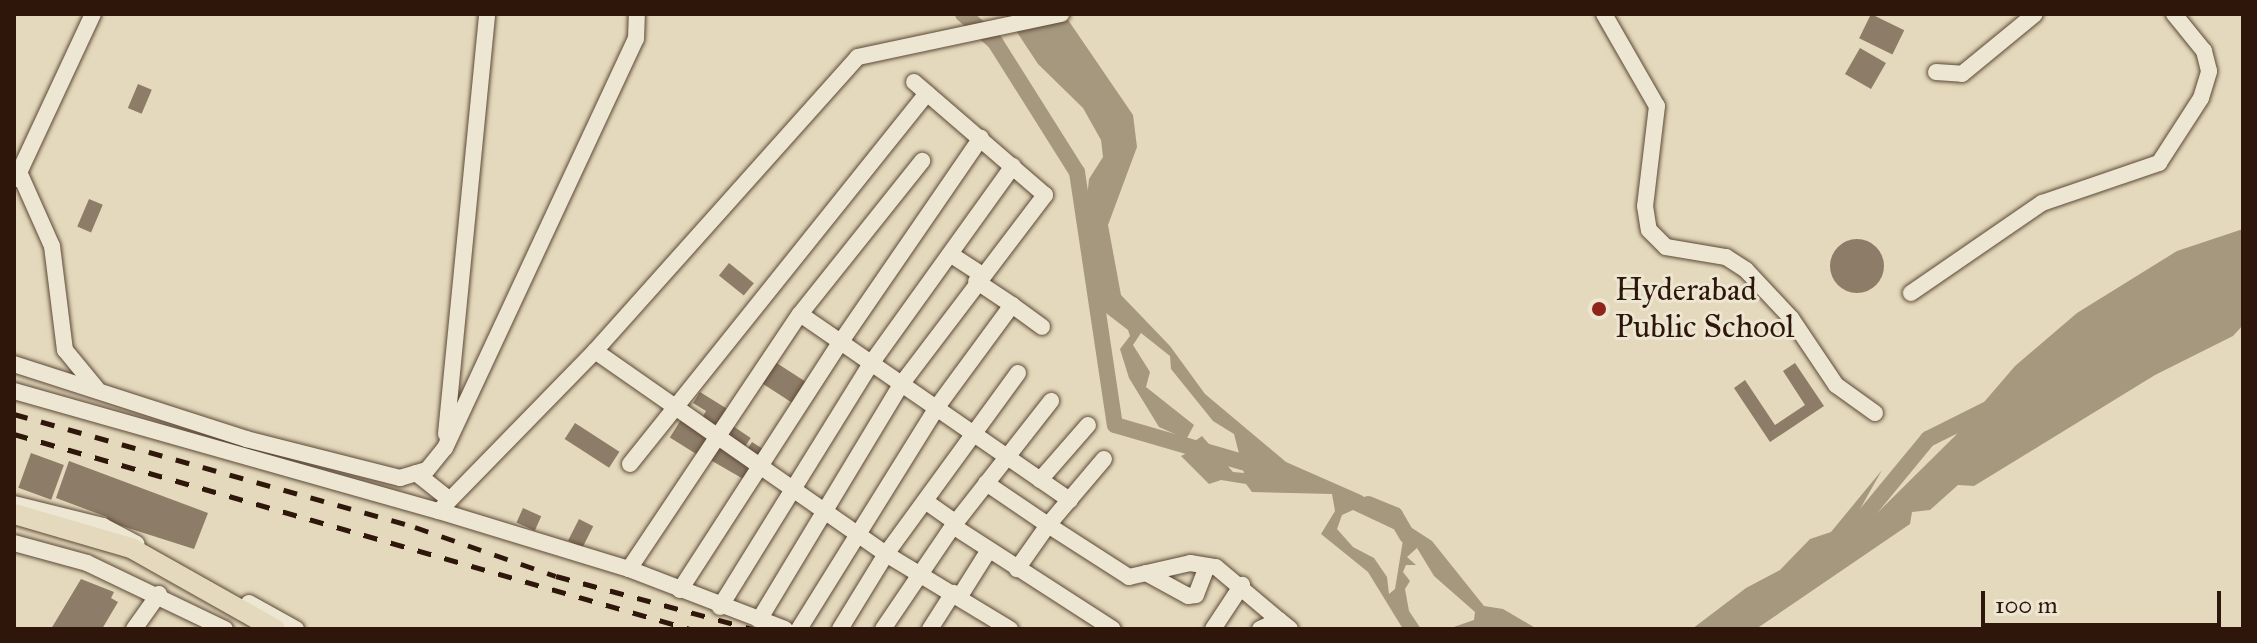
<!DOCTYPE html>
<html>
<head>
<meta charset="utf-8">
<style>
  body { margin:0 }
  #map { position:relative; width:2257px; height:643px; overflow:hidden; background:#e4d9bc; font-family:"IM FELL Great Primer",serif }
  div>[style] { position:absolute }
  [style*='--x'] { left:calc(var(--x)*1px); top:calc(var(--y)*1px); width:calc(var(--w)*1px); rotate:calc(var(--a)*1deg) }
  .water>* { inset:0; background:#a6977f }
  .canal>* { height:16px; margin:-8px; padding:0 8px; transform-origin:8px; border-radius:8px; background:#a6977f }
  .building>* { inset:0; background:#8d7c67; transform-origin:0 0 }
  .round { border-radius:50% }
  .roads { filter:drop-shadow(0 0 2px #5c4836) drop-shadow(0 0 2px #5c4836) }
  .minor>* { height:16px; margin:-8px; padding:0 8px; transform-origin:8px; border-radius:8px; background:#ede6d3 }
  .major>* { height:20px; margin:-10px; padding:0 10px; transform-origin:10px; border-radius:10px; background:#e4d9bc }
  .rail>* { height:5px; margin-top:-2.5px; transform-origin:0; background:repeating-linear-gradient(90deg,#2e170a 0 14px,transparent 0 28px) }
  .dots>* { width:22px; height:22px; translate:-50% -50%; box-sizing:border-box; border:4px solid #ede6d3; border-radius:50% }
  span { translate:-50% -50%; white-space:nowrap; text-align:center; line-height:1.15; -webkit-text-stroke:6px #ede6d3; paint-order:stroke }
  .poi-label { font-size:32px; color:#2e170a }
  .left { translate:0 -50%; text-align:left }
  .frame { position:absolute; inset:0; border:16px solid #2e170a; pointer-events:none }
  .scale { position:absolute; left:1981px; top:591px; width:240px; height:36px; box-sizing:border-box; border:4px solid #2e170a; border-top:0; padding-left:10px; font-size:24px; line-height:28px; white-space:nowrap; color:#2e170a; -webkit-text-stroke:6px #ede6d3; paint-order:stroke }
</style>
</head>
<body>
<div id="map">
  <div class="water">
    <div style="clip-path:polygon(evenodd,1005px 14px,1064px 14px,1133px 115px,1137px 147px,1108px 225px,1121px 295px,1170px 346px,1205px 394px,1286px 462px,1361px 495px,1432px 541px,1484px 606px,1503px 609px,1537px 629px,1448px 629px,1474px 620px,1475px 612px,1434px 576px,1417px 548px,1407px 557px,1416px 565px,1406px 565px,1403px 572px,1410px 581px,1405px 589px,1409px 611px,1421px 629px,1403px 629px,1368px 572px,1321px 534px,1335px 511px,1332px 494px,1252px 492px,1246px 484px,1221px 480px,1209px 484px,1181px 456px,1187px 453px,1185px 446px,1175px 445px,1177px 435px,1159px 427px,1129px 378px,1120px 349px,1130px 336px,1128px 330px,1102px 310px,1087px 198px,1089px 179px,1103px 157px,1101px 140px,1083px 108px,1038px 64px,1005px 14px,1141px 333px,1170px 356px,1171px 369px,1213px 421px,1234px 434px,1244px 473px,1233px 472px,1202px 436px,1195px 441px,1187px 438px,1194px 425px,1146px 387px,1150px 372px,1133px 345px,1141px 333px,1005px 14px,1353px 510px,1404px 534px,1395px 589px,1389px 594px,1387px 577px,1374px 558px,1353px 547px,1337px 529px,1342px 515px,1353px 510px)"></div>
    <div style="clip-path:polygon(2243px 229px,2243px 325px,2233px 336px,2155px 375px,1974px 486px,1958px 485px,1930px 510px,1912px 512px,1910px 524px,1756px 629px,1692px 629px,1746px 588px,1780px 570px,1810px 539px,1831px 532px,1882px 470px,1855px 518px,1867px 523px,1955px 436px,2015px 366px,2077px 313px,2177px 251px)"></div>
  </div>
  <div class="canal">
    <div style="--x:963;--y:14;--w:43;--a:41.2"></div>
    <div style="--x:995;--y:42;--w:154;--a:57.8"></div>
    <div style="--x:1077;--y:172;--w:256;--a:81.5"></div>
    <div style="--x:1115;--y:425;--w:147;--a:16.2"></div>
    <div style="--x:1368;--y:504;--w:29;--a:22"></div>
    <div style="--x:1395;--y:515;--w:24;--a:60"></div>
    <div style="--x:1848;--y:536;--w:126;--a:-50.5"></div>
    <div style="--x:1928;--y:439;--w:67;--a:-26.6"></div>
  </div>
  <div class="building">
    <div style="left:1871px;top:14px;width:37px;height:27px;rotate:26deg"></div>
    <div style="left:1860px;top:48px;width:30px;height:30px;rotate:30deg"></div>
    <div style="left:138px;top:84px;width:15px;height:26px;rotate:23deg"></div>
    <div style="left:89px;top:199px;width:15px;height:30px;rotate:23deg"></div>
    <div class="round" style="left:1830px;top:239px;width:54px;height:54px"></div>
    <div style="left:729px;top:263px;width:32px;height:16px;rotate:39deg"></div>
    <div style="left:772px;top:360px;width:42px;height:25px;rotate:33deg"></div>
    <div style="clip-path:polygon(1795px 363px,1824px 406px,1770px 442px,1734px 388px,1745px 380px,1775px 425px,1805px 405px,1783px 371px)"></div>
    <div style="clip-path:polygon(700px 392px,729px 410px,715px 433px,699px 423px,706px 411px,693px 403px)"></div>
    <div style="left:682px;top:418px;width:34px;height:23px;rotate:32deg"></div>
    <div style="left:575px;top:423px;width:53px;height:19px;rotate:33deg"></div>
    <div style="left:730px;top:424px;width:25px;height:17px;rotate:34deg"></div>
    <div style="left:752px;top:442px;width:20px;height:15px;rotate:33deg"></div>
    <div style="left:718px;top:446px;width:46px;height:16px;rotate:30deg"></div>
    <div style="left:31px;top:453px;width:35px;height:37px;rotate:20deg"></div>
    <div style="clip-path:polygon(69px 461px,208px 513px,194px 549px,106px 521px,107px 517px,56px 498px)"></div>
    <div style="left:523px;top:508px;width:20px;height:16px;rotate:24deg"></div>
    <div style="left:579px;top:519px;width:16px;height:24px;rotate:27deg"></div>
    <div style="clip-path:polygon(81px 579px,114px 592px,111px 598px,118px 602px,102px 629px,51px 629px)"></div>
  </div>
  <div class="roads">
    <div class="minor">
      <div style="--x:1604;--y:14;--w:106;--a:60.1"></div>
      <div style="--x:1657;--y:106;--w:101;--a:96.8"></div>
      <div style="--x:1645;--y:206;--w:24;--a:81"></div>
      <div style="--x:1649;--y:230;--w:24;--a:45"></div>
      <div style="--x:1666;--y:247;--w:61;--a:9.5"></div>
      <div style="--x:1726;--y:257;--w:24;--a:33"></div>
      <div style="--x:1746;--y:270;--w:66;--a:46.8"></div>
      <div style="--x:1791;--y:318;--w:81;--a:56.1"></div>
      <div style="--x:1836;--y:385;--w:48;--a:35.7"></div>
      <div style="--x:1936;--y:72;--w:26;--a:4"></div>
      <div style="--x:1962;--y:74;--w:94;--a:-39.4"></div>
      <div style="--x:19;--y:172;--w:81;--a:66"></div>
      <div style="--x:52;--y:246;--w:105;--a:82.9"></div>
      <div style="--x:65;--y:350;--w:50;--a:50.6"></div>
      <div style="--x:16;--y:179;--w:182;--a:-65"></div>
      <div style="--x:950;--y:254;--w:38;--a:33"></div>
      <div style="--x:1911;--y:293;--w:159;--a:-34.5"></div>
      <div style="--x:2042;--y:203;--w:124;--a:-18.9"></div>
      <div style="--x:2159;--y:163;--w:77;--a:-57.1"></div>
      <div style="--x:2201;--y:98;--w:28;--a:-73"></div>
      <div style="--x:2209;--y:71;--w:21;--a:-104"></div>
      <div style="--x:2204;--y:51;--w:48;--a:-129"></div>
      <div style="--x:1012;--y:305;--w:37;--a:36"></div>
      <div style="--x:800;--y:314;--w:328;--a:34.6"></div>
      <div style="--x:595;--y:351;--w:355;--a:34.9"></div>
      <div style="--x:886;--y:554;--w:145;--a:31.2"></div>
      <div style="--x:14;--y:364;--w:244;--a:17.9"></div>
      <div style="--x:246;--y:439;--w:159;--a:14.2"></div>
      <div style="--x:400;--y:478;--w:28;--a:-17"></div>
      <div style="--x:427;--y:470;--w:28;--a:-51"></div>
      <div style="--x:445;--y:448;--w:451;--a:-65"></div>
      <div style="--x:636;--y:39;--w:25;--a:-88"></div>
      <div style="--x:14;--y:391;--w:442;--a:15.8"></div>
      <div style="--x:439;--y:511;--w:223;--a:-45.7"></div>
      <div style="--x:595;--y:351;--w:394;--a:-48.2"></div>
      <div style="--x:858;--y:57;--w:208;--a:-12"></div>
      <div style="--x:446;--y:434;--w:422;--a:-84.4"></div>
      <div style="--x:1104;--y:459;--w:87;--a:130.3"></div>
      <div style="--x:1048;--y:525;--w:96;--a:32.7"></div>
      <div style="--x:1129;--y:577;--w:63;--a:-12.9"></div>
      <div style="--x:1190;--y:563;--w:26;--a:9"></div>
      <div style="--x:1216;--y:567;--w:82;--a:40.1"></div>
      <div style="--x:630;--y:464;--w:475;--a:-51.3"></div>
      <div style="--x:416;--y:473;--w:43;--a:38.5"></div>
      <div style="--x:1040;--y:480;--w:73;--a:-48.9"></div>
      <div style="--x:986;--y:483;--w:75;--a:34.1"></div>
      <div style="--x:1048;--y:525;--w:54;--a:125.2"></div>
      <div style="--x:925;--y:501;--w:37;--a:35"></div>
      <div style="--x:14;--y:504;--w:92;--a:13.9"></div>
      <div style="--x:103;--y:526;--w:38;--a:28"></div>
      <div style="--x:439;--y:511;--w:199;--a:17"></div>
      <div style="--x:629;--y:569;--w:167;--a:21"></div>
      <div style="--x:953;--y:526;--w:190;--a:32.8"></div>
      <div style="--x:14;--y:543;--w:76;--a:15.3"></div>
      <div style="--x:87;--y:563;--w:153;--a:25.6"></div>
      <div style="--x:629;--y:569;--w:307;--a:-56.2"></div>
      <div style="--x:800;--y:314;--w:196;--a:-51.4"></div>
      <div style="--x:1146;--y:573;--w:48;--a:28.7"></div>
      <div style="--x:1188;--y:596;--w:8;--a:-7"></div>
      <div style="--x:1196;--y:595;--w:31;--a:-69"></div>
      <div style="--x:680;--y:590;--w:294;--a:-57.1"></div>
      <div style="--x:840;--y:343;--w:249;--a:-55.5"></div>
      <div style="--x:249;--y:603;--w:54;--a:29"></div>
      <div style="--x:720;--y:607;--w:285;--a:-58.2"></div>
      <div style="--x:870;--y:365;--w:245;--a:-54.3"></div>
      <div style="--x:759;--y:620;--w:273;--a:-58.9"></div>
      <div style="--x:900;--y:386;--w:240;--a:-52.8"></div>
      <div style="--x:1045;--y:195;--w:173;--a:-139.2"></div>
      <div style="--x:134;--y:629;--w:43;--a:-54.5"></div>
      <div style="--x:799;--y:629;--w:261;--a:-58.1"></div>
      <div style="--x:937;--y:407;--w:127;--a:-53.7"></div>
      <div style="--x:1012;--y:305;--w:43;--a:-146.3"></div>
      <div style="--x:840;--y:629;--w:88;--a:-58.5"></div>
      <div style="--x:886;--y:554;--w:224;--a:-53.9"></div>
      <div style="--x:883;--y:629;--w:125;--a:-55.8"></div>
      <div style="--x:953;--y:526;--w:159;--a:-51.9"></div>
      <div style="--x:930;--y:629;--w:43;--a:-57.4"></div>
      <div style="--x:953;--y:593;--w:8;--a:23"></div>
      <div style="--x:960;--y:596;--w:54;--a:-57.8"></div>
      <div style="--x:1213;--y:629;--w:53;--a:-56.6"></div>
      <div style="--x:1260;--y:629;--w:21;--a:-25"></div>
      <div style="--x:1279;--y:620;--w:14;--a:39"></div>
    </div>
    <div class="major">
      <div style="--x:14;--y:514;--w:122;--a:16.2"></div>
      <div style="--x:131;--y:548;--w:165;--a:29.4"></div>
    </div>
  </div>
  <div class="rail">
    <div style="--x:14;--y:414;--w:417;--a:15.7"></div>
    <div style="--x:415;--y:527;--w:149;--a:19.2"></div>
    <div style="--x:556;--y:576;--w:204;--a:15.1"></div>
    <div style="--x:14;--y:434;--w:704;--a:16.09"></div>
  </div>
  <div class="dots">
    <div style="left:1599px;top:309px;background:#8f2418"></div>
  </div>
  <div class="poi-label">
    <span class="left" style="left:1615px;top:309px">Hyderabad<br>Public School</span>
  </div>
  <div class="frame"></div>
  <div class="scale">100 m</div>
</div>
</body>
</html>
